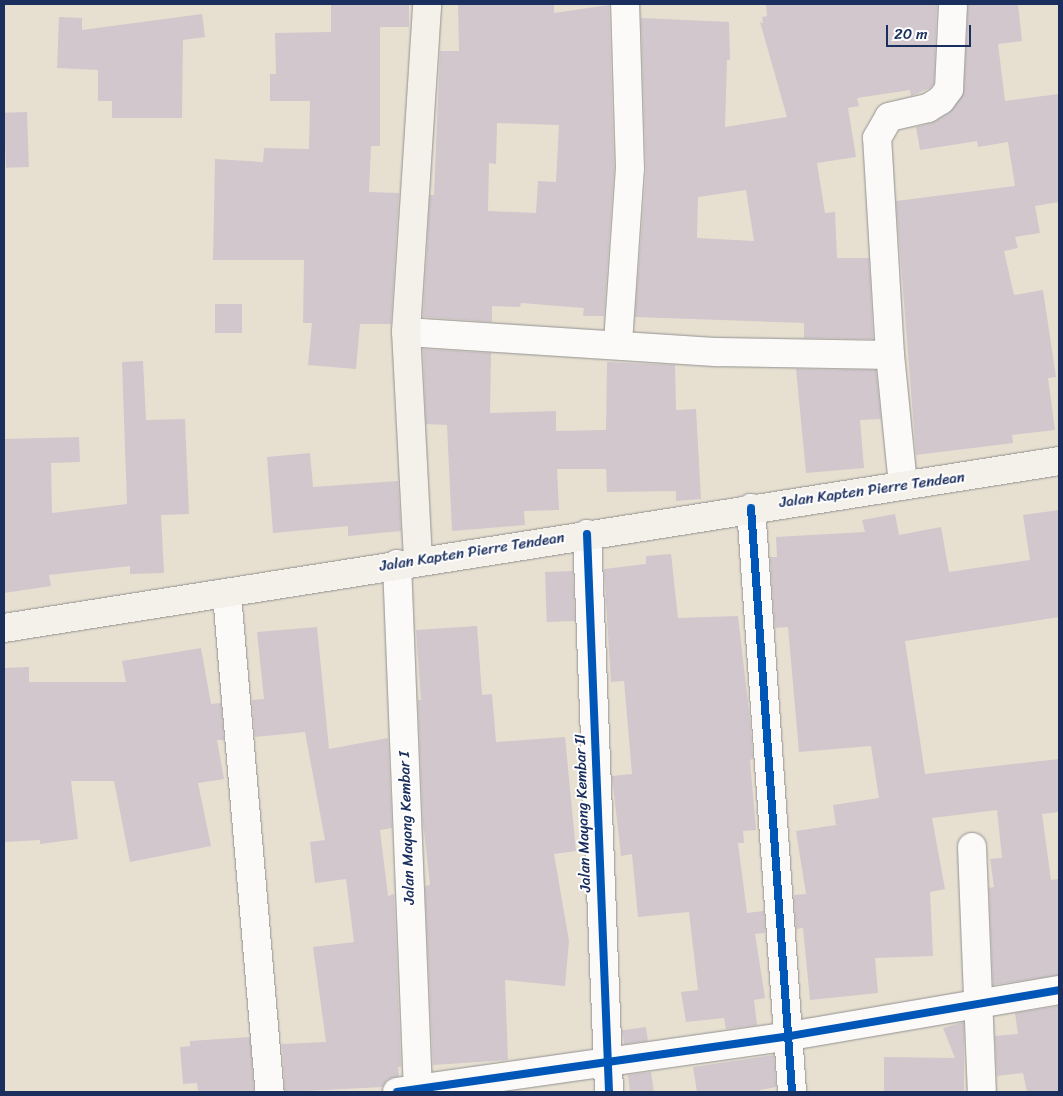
<!DOCTYPE html>
<html>
<head>
<meta charset="utf-8">
<style>
  body { margin:0 }
  #map { position:relative; width:1063px; height:1096px; overflow:hidden; background:#e7e0d1; font-family:Sriracha,sans-serif }
  div>[style] { position:absolute }
  [style*='--x'] { left:calc(var(--x)*1px); top:calc(var(--y)*1px); width:calc(var(--w)*1px); rotate:calc(var(--a)*1deg) }
  .building>* { inset:0; background:#d1c7cd; transform-origin:0 0 }
  .roads { filter:drop-shadow(0 0 1px #929191) drop-shadow(0 0 1px #929191) }
  .street>* { height:28px; margin:-14px; padding:0 14px; transform-origin:14px; border-radius:14px; background:#fbfaf8 }
  .secondary>* { height:28px; margin:-14px; padding:0 14px; transform-origin:14px; border-radius:14px; background:#f4f0ea }
  .cycleway>* { height:8px; margin:-4px; padding:0 4px; transform-origin:4px; border-radius:4px; background:#0057b8 }
  span { translate:-50% -50%; white-space:nowrap; text-align:center; line-height:1.15; -webkit-text-stroke:4px #fff; paint-order:stroke }
  .street-label { font-size:15px; color:#1b2f5e }
  .frame { position:absolute; inset:0; border:5px solid #1b2f5e; pointer-events:none }
  .scale { position:absolute; left:886px; top:25px; width:85px; height:22px; box-sizing:border-box; border:2px solid #1b2f5e; border-top:0; padding-left:6px; font-size:15px; line-height:18px; white-space:nowrap; color:#1b2f5e; -webkit-text-stroke:4px #fff; paint-order:stroke }
</style>
</head>
<body>
<div id="map">
  <div class="building">
    <div style="clip-path:polygon(331px 4px,409px 4px,409px 27px,380px 27px,380px 146px,371px 146px,369px 192px,399px 193px,391px 324px,360px 324px,356px 369px,308px 365px,312px 323px,303px 323px,304px 260px,213px 260px,215px 159px,263px 162px,264px 148px,309px 149px,310px 101px,270px 101px,270px 74px,276px 74px,275px 33px,331px 32px)"></div>
    <div style="clip-path:polygon(evenodd,458px 4px,554px 4px,554px 13px,609px 5px,614px 169px,604px 316px,583px 316px,584px 308px,521px 303px,520px 307px,492px 306px,492px 322px,423px 317px,430px 195px,434px 195px,440px 51px,459px 51px,458px 4px,497px 123px,559px 125px,556px 182px,538px 181px,536px 213px,488px 211px,489px 163px,496px 164px,497px 123px)"></div>
    <div style="clip-path:polygon(evenodd,766px 4px,937px 4px,934px 84px,930px 88px,911px 96px,910px 90px,857px 98px,859px 106px,848px 108px,856px 157px,817px 163px,825px 213px,835px 212px,837px 258px,869px 258px,873px 339px,804px 338px,804px 323px,635px 317px,646px 170px,641px 18px,729px 22px,730px 60px,727px 60px,725px 127px,787px 117px,760px 22px,763px 23px,762px 17px,767px 16px,766px 4px,746px 190px,754px 241px,697px 238px,698px 197px,746px 190px)"></div>
    <div style="clip-path:polygon(968px 4px,1018px 4px,1022px 41px,998px 44px,1005px 101px,1059px 94px,1059px 202px,1035px 206px,1040px 233px,1015px 237px,1018px 248px,1004px 251px,1014px 295px,1043px 290px,1056px 377px,1048px 378px,1055px 430px,1012px 435px,1013px 443px,916px 455px,896px 201px,1015px 186px,1008px 142px,978px 147px,977px 141px,920px 150px,916px 127px,932px 123px,949px 113px,964px 90px)"></div>
    <div style="clip-path:polygon(202px 14px,205px 37px,183px 40px,182px 118px,112px 118px,112px 101px,98px 101px,98px 70px,57px 68px,59px 17px,82px 18px,82px 30px)"></div>
    <div style="left:27px;top:112px;width:55px;height:23px;rotate:88deg"></div>
    <div style="left:215px;top:304px;width:27px;height:29px"></div>
    <div style="clip-path:polygon(423px 349px,491px 353px,490px 413px,556px 411px,556px 431px,606px 430px,607px 362px,675px 365px,676px 410px,696px 409px,701px 499px,676px 501px,676px 491px,607px 492px,606px 469px,557px 469px,559px 510px,524px 511px,525px 525px,452px 531px,447px 425px,426px 424px)"></div>
    <div style="clip-path:polygon(143px 361px,146px 420px,185px 419px,189px 514px,161px 515px,164px 573px,130px 574px,130px 566px,49px 575px,51px 586px,4px 593px,4px 439px,79px 437px,80px 462px,51px 463px,52px 513px,127px 504px,122px 362px)"></div>
    <div style="clip-path:polygon(796px 369px,876px 370px,881px 419px,860px 420px,864px 468px,806px 473px)"></div>
    <div style="clip-path:polygon(310px 453px,313px 487px,398px 481px,401px 531px,348px 536px,348px 526px,273px 533px,267px 457px)"></div>
    <div style="clip-path:polygon(1059px 510px,1059px 617px,905px 641px,925px 774px,1059px 759px,1059px 812px,1042px 814px,1051px 880px,1059px 879px,1059px 975px,993px 985px,989px 888px,994px 887px,990px 859px,1002px 858px,997px 810px,932px 818px,945px 889px,930px 892px,933px 956px,875px 958px,878px 993px,810px 1000px,803px 928px,796px 929px,794px 895px,806px 894px,796px 831px,836px 825px,833px 805px,879px 798px,871px 746px,799px 752px,788px 627px,775px 628px,770px 557px,777px 557px,776px 537px,865px 532px,862px 520px,895px 514px,899px 535px,941px 527px,949px 572px,1030px 560px,1023px 515px)"></div>
    <div style="clip-path:polygon(671px 554px,678px 618px,738px 616px,750px 720px,753px 759px,750px 760px,756px 830px,743px 831px,744px 843px,738px 843px,747px 913px,764px 911px,765px 933px,755px 934px,765px 998px,754px 1000px,757px 1025px,726px 1029px,724px 1018px,686px 1022px,681px 992px,698px 990px,689px 912px,638px 917px,632px 854px,621px 856px,612px 776px,632px 774px,624px 681px,611px 682px,604px 569px,646px 564px,646px 556px)"></div>
    <div style="left:573px;top:571px;width:50px;height:28px;rotate:88deg"></div>
    <div style="clip-path:polygon(477px 626px,482px 695px,492px 694px,496px 742px,565px 737px,576px 851px,554px 854px,569px 941px,565px 986px,505px 980px,508px 1060px,433px 1065px,425px 886px,430px 885px,423px 822px,418px 700px,421px 700px,416px 630px)"></div>
    <div style="clip-path:polygon(317px 627px,329px 749px,388px 738px,392px 828px,380px 830px,388px 896px,394px 894px,401px 1067px,398px 1067px,399px 1076px,388px 1079px,382px 1087px,285px 1092px,282px 1044px,326px 1042px,313px 947px,354px 942px,346px 879px,315px 883px,310px 842px,325px 840px,305px 732px,255px 737px,252px 700px,264px 699px,257px 632px)"></div>
    <div style="clip-path:polygon(201px 648px,211px 704px,221px 703px,224px 740px,217px 740px,224px 779px,198px 783px,211px 846px,130px 862px,114px 781px,71px 781px,78px 839px,40px 844px,40px 840px,4px 842px,4px 668px,29px 667px,29px 682px,126px 682px,122px 661px)"></div>
    <div style="clip-path:polygon(1059px 1006px,1059px 1092px,1027px 1092px,1023px 1073px,997px 1076px,995px 1036px,1018px 1034px,1015px 1013px)"></div>
    <div style="clip-path:polygon(964px 1022px,964px 1092px,884px 1092px,884px 1057px,955px 1058px,943px 1028px)"></div>
    <div style="left:646px;top:1027px;width:14px;height:24px;rotate:82deg"></div>
    <div style="clip-path:polygon(250px 1037px,254px 1092px,198px 1092px,197px 1083px,183px 1084px,180px 1047px,190px 1046px,190px 1041px)"></div>
    <div style="clip-path:polygon(774px 1055px,776px 1087px,760px 1090px,761px 1092px,697px 1092px,693px 1067px)"></div>
    <div style="clip-path:polygon(651px 1072px,654px 1092px,630px 1092px,628px 1075px)"></div>
  </div>
  <div class="roads">
    <div class="street">
      <div style="--x:406;--y:332;--w:313;--a:3.7"></div>
      <div style="--x:718;--y:352;--w:172;--a:1"></div>
      <div style="--x:618;--y:343;--w:174;--a:-86.1"></div>
      <div style="--x:630;--y:169;--w:165;--a:-91.7"></div>
      <div style="--x:903;--y:485;--w:131;--a:-95.7"></div>
      <div style="--x:890;--y:355;--w:217;--a:-93.4"></div>
      <div style="--x:877;--y:138;--w:24;--a:-60"></div>
      <div style="--x:889;--y:117;--w:40;--a:-13"></div>
      <div style="--x:928;--y:108;--w:15;--a:-32"></div>
      <div style="--x:941;--y:100;--w:14;--a:-54"></div>
      <div style="--x:949;--y:89;--w:85;--a:-87.3"></div>
      <div style="--x:751;--y:508;--w:585;--a:85.98"></div>
      <div style="--x:587;--y:534;--w:558;--a:87.74"></div>
      <div style="--x:397;--y:564;--w:528;--a:87.72"></div>
      <div style="--x:227;--y:595;--w:499;--a:85.1"></div>
      <div style="--x:972;--y:847;--w:245;--a:87.7"></div>
      <div style="--x:397;--y:1092;--w:397;--a:-8.1"></div>
      <div style="--x:790;--y:1036;--w:273;--a:-9.7"></div>
    </div>
    <div class="secondary">
      <div style="--x:418;--y:560;--w:228;--a:-93"></div>
      <div style="--x:406;--y:332;--w:329;--a:-86.3"></div>
      <div style="--x:4;--y:628;--w:1068;--a:-8.99"></div>
    </div>
  </div>
  <div class="cycleway">
    <div style="--x:751;--y:508;--w:585;--a:85.98"></div>
    <div style="--x:587;--y:534;--w:558;--a:87.74"></div>
    <div style="--x:397;--y:1092;--w:397;--a:-8.1"></div>
    <div style="--x:790;--y:1036;--w:273;--a:-9.7"></div>
  </div>
  <div class="street-label">
    <span style="left:872px;top:490px;rotate:-8deg">Jalan Kapten Pierre Tendean</span>
    <span style="left:472px;top:552px;rotate:-9deg">Jalan Kapten Pierre Tendean</span>
    <span style="left:583px;top:813px;rotate:-92deg">Jalan Mayang Kembar II</span>
    <span style="left:407px;top:828px;rotate:-92deg">Jalan Mayang Kembar I</span>
  </div>
  <div class="frame"></div>
  <div class="scale">20 m</div>
</div>
</body>
</html>
